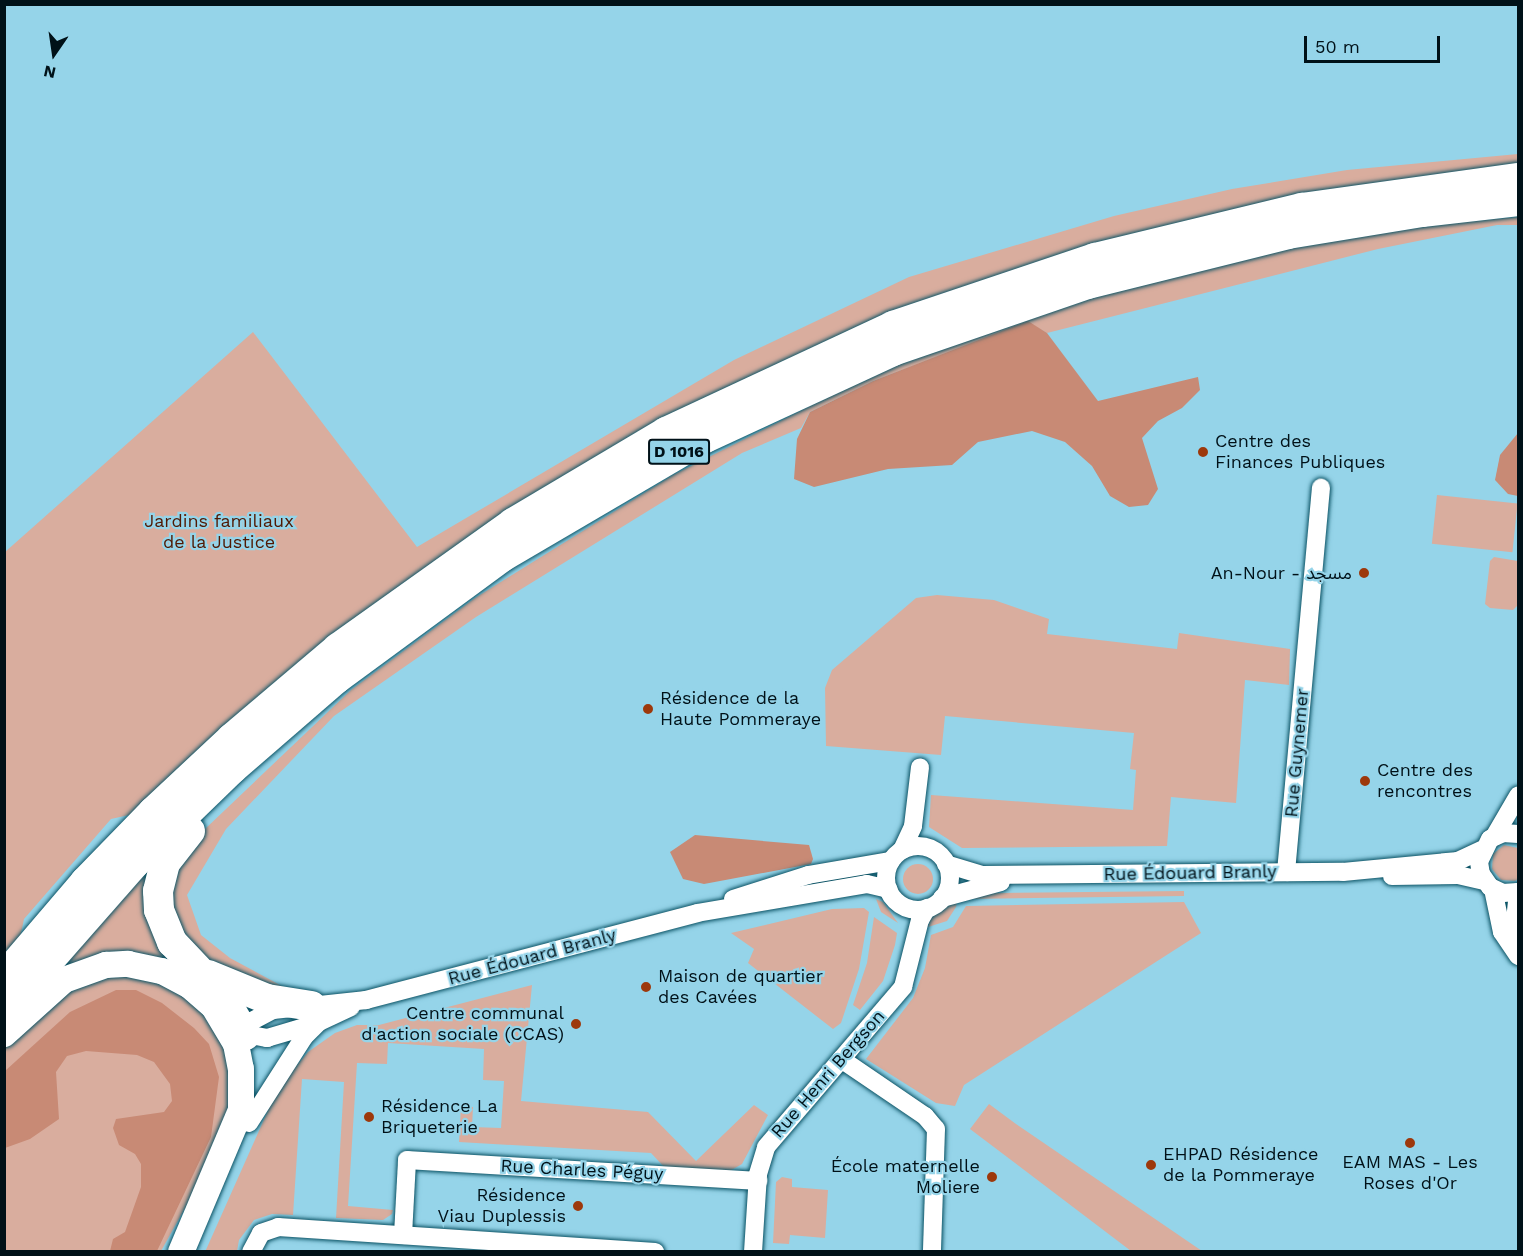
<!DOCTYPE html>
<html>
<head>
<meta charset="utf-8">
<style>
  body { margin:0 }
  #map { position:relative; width:1523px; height:1256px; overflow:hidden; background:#95d4e9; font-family:"Work Sans","Noto Sans Arabic",sans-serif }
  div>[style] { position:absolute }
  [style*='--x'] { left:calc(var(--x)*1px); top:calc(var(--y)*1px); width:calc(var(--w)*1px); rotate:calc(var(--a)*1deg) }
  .green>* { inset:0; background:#d9ad9e; transform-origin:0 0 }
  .round { border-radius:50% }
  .forest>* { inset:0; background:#c88a75 }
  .roads { filter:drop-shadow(0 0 2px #0a5264) drop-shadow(0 0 2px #0a5264) }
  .minor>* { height:18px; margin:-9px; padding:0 9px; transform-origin:9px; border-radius:9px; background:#fff }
  .minor>.ring { margin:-9px; padding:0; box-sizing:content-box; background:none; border:18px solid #fff; border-radius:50% }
  .secondary>* { height:26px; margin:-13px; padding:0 13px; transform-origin:13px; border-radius:13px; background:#fff }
  .trunk>* { height:30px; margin:-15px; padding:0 15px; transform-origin:15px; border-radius:15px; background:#fff }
  .dots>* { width:16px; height:16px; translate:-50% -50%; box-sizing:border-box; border:3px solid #95d4e9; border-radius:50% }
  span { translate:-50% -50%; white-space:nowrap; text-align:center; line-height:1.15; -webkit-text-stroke:4.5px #95d4e9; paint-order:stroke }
  .shield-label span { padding:2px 4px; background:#95d4e9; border:2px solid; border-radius:4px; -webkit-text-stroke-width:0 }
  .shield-label { font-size:16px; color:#001118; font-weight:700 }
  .poi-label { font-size:18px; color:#001118 }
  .left { translate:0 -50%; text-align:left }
  .right { translate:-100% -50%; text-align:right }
  .park-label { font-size:18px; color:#511903 }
  .street-label { font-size:18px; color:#001118 }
  .frame { position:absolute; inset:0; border:6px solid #001118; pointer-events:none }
  .north { position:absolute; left:24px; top:24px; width:60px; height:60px; -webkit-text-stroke:4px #95d4e9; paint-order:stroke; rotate:193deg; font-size:16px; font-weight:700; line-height:24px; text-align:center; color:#001118 }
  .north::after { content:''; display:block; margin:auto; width:21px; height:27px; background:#001118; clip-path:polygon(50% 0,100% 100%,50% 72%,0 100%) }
  .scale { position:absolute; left:1304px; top:36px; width:136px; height:27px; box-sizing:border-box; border:3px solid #001118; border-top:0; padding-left:8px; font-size:18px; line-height:21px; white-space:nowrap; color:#001118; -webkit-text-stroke:4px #95d4e9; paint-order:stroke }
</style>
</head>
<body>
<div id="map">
  <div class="green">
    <div style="clip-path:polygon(1518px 154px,1518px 171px,824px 342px,129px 815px,111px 819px,24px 919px,19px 943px,5px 961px,5px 552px,253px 332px,417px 547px,734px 360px,909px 277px,1114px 216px,1232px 189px,1347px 170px)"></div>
    <div style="clip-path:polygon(1518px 217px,1518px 225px,1497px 225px,1378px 249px,1047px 333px,1028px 322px,873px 381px,810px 412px,801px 428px,742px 453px,476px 617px,334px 716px,226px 829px,187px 895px,201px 935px,230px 958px,293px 992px,258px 987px,189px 953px,168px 910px,184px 849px,351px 690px,475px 598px,673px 475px,900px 361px,1142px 281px,1379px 229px)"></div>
    <div style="left:1437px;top:495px;width:81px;height:49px;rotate:6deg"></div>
    <div style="clip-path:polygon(1494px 557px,1518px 561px,1517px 606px,1513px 610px,1490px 608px,1485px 604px,1490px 561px)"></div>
    <div style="clip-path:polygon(937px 595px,994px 600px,1017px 608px,1049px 619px,1047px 634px,1177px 649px,1179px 633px,1290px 649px,1289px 685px,1245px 680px,1236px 803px,1171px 797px,1167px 846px,962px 848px,929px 827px,931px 795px,1133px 810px,1136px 770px,1130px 769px,1134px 733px,945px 716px,941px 755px,826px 746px,825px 688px,832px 670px,916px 598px)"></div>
    <div style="clip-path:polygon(1504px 845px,1518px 848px,1518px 879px,1515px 881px,1501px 880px,1492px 869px,1493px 854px)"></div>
    <div style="clip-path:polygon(155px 860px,190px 970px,46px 979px)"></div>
    <div class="round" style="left:903px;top:864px;width:30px;height:30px"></div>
    <div style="clip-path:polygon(1184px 891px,1184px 896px,967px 899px,993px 893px)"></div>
    <div style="clip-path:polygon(876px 899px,883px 902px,898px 923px,881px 912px)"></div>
    <div style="clip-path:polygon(954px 899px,958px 899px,956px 907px,947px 921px,928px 927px,931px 918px)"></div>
    <div style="clip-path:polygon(1184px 902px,1201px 933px,964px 1085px,955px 1106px,936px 1103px,866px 1059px,913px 998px,925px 968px,931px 935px,953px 927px,966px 906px)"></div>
    <div style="clip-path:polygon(832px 909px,864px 908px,869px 912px,859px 969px,841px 1023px,833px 1029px,748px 963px,754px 949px,731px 933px)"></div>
    <div style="clip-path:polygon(874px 917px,897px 933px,895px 945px,883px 981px,860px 1010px,853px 1005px,867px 963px)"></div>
    <div style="clip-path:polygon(144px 973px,173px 984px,223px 1033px,235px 1105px,207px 1169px,161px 1251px,5px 1252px,5px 1048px,56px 995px,105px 974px)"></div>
    <div style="clip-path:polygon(532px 985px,521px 1101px,648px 1112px,696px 1161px,754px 1105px,768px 1115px,742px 1164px,728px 1172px,666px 1169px,651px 1153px,459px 1142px,461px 1106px,473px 1107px,472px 1127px,501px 1128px,504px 1081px,483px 1080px,484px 1049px,388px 1043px,387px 1064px,357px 1063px,348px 1206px,393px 1210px,392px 1214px,383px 1220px,336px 1218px,344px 1082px,302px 1079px,293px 1215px,272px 1214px,254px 1220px,239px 1240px,237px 1251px,205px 1252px,278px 1088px,308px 1052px,335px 1033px,357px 1025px,379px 1025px)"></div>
    <div style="clip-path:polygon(989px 1104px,1016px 1124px,1202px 1251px,1131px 1251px,970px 1129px)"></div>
    <div style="clip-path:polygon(782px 1177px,792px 1179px,792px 1187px,828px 1190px,825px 1238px,790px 1235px,789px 1244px,773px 1243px,776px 1182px)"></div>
  </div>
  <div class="forest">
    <div style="clip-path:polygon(1028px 321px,1047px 333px,1098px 401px,1198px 377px,1200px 390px,1182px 408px,1158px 421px,1142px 438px,1158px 489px,1148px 505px,1129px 507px,1110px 496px,1092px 466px,1065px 442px,1032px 431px,978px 442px,952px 465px,888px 469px,814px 487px,794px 479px,797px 439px,810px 412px,873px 381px)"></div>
    <div style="clip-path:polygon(1518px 433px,1518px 496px,1508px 494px,1495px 480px,1500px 455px)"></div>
    <div style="clip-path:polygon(695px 835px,809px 845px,813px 859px,811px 864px,704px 884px,683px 879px,670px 852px)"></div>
    <div style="clip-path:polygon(116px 990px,136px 990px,162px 1003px,194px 1028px,209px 1044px,219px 1077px,211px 1137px,157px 1251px,110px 1251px,113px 1239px,125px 1232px,141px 1187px,141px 1164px,135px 1154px,119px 1145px,113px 1128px,116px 1119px,164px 1112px,172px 1101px,170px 1084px,154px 1062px,137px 1055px,86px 1051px,67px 1056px,56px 1072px,59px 1119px,30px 1139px,5px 1148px,5px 1071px,70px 1012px)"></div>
  </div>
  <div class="roads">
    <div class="minor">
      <div style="--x:1518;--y:834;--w:15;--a:-176"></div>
      <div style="--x:1503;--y:833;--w:14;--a:155"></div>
      <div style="--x:1490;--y:839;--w:25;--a:116"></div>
      <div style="--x:1479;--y:862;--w:12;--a:81"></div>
      <div style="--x:1481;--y:874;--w:16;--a:55"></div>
      <div style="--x:1490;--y:887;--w:14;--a:25"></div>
      <div style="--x:1503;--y:893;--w:15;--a:-4"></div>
      <div style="--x:1494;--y:837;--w:48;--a:-59.7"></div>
      <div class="ring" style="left:886px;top:846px;width:46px;height:46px"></div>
      <div style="--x:902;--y:850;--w:26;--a:-65"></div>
      <div style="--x:913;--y:826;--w:59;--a:-83.2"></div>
      <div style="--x:946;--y:864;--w:39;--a:17"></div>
      <div style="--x:983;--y:875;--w:360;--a:-0.5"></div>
      <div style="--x:1343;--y:872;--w:116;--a:-5.5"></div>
      <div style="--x:1458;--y:861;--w:26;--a:-25"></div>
      <div style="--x:1286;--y:872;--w:386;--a:-84.8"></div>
      <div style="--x:1392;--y:876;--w:66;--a:-0.9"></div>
      <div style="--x:1458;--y:875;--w:28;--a:13"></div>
      <div style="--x:1493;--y:889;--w:44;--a:78.2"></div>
      <div style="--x:1502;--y:932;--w:29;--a:56"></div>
      <div style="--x:1518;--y:892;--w:27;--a:96"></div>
      <div style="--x:1515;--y:919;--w:23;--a:83"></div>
      <div style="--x:942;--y:898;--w:61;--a:-15.2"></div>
      <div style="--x:733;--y:899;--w:79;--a:-17.7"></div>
      <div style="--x:808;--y:875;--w:84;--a:-9.6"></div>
      <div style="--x:236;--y:1032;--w:32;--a:11"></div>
      <div style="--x:267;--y:1038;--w:49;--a:-16.6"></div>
      <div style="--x:243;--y:1041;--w:22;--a:-66"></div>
      <div style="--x:252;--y:1021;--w:24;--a:-28"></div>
      <div style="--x:273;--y:1010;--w:94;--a:-6.1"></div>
      <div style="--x:366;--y:1000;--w:342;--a:-14.7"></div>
      <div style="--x:697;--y:913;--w:172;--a:-9.7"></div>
      <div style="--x:867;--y:884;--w:22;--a:13"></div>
      <div style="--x:841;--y:1059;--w:102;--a:34.2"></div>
      <div style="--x:925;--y:1116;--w:17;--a:50"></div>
      <div style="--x:936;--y:1129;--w:123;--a:91.9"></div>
      <div style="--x:249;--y:1123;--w:102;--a:-57.4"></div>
      <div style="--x:304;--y:1037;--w:21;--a:-45"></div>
      <div style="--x:319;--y:1022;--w:35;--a:-25"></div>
      <div style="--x:403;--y:1235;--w:75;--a:-86.9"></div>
      <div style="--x:407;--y:1160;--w:352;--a:3.4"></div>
      <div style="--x:251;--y:1252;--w:21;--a:-62"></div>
      <div style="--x:261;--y:1233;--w:18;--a:-19"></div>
      <div style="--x:278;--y:1227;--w:378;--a:3.8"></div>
      <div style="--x:753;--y:1252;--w:78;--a:-86.3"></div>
      <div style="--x:758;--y:1174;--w:28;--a:-73"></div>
      <div style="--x:766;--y:1147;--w:211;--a:-49.4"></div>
      <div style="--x:903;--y:987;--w:69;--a:-75.8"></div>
      <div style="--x:920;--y:920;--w:14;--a:-60"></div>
    </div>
    <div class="secondary">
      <div style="--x:4;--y:1034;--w:81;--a:-42"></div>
      <div style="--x:64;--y:980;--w:45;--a:-19.7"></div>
      <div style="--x:106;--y:965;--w:22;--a:-3"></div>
      <div style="--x:128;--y:964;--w:35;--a:12"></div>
      <div style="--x:162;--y:971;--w:32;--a:28"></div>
      <div style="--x:190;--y:986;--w:32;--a:41"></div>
      <div style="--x:214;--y:1007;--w:43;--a:59.3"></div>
      <div style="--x:236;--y:1044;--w:25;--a:79"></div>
      <div style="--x:241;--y:1069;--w:41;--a:90"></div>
      <div style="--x:241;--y:1110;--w:154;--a:112.9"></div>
    </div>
    <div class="trunk">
      <div style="--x:190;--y:831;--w:41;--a:128"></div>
      <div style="--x:165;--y:863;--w:29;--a:104"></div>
      <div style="--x:158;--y:891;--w:19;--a:87"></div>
      <div style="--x:159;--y:910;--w:35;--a:68"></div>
      <div style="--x:172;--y:942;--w:74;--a:46.6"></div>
      <div style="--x:223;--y:996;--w:45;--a:60.6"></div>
      <div style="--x:208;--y:975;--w:64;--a:22.1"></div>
      <div style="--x:267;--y:999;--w:45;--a:9"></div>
      <div style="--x:4;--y:977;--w:125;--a:-49.5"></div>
      <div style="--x:85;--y:882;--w:98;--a:-45.8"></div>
      <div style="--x:153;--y:812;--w:108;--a:-43.1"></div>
      <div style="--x:232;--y:738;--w:139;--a:-40.3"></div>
      <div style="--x:338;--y:648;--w:215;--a:-35.5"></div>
      <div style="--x:513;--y:523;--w:178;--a:-30.7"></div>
      <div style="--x:666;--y:432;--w:251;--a:-25"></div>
      <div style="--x:893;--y:326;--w:213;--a:-18.6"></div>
      <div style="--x:1095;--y:258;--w:213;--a:-13.6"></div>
      <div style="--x:1302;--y:208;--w:218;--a:-7.9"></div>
      <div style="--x:4;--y:1012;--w:198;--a:-48.7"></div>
      <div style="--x:135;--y:863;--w:135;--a:-44.1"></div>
      <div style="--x:232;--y:769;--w:138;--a:-40.9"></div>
      <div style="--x:336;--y:679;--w:206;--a:-36.3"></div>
      <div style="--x:502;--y:557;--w:235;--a:-30.4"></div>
      <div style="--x:705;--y:438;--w:207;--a:-24.8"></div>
      <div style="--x:893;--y:351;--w:206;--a:-19"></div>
      <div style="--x:1088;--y:284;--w:206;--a:-14"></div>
      <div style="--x:1288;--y:234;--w:136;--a:-9.3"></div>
      <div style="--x:1422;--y:212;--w:97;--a:-6.5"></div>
    </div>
  </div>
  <div class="dots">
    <div style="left:1203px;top:452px;background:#9d380b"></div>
    <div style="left:1364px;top:573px;background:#9d380b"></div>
    <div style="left:648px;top:709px;background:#9d380b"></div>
    <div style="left:1365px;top:781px;background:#9d380b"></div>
    <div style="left:646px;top:987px;background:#9d380b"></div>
    <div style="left:576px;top:1024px;background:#9d380b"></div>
    <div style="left:369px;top:1117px;background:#9d380b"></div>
    <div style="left:1410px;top:1143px;background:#9d380b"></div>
    <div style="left:1151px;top:1165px;background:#9d380b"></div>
    <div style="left:992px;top:1177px;background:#9d380b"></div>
    <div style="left:578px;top:1206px;background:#9d380b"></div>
  </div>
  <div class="shield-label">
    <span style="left:679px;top:452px">D 1016</span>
  </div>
  <div class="poi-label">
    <span class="left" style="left:1215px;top:452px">Centre des<br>Finances Publiques</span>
    <span class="right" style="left:1352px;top:573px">An-Nour - مسجد</span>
    <span class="left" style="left:660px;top:709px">Résidence de la<br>Haute Pommeraye</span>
    <span class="left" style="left:1377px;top:781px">Centre des<br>rencontres</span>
    <span class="left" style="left:658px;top:987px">Maison de quartier<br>des Cavées</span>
    <span class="right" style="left:564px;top:1024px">Centre communal<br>d'action sociale (CCAS)</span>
    <span class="left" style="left:381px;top:1117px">Résidence La<br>Briqueterie</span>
    <span class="left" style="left:1163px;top:1165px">EHPAD Résidence<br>de la Pommeraye</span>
    <span style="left:1410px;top:1173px">EAM MAS - Les<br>Roses d'Or</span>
    <span class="right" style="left:980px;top:1177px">École maternelle<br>Moliere</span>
    <span class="right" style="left:566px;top:1206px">Résidence<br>Viau Duplessis</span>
  </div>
  <div class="park-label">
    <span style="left:219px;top:532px">Jardins familiaux<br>de la Justice</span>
  </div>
  <div class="street-label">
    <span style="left:1297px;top:753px;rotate:-85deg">Rue Guynemer</span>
    <span style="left:1190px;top:873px;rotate:-1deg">Rue Édouard Branly</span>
    <span style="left:532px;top:957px;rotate:-15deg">Rue Édouard Branly</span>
    <span style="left:828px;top:1074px;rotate:-49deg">Rue Henri Bergson</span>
    <span style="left:582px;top:1170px;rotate:3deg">Rue Charles Péguy</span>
  </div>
  <div class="frame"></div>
  <div class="north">N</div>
  <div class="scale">50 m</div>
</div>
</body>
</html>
